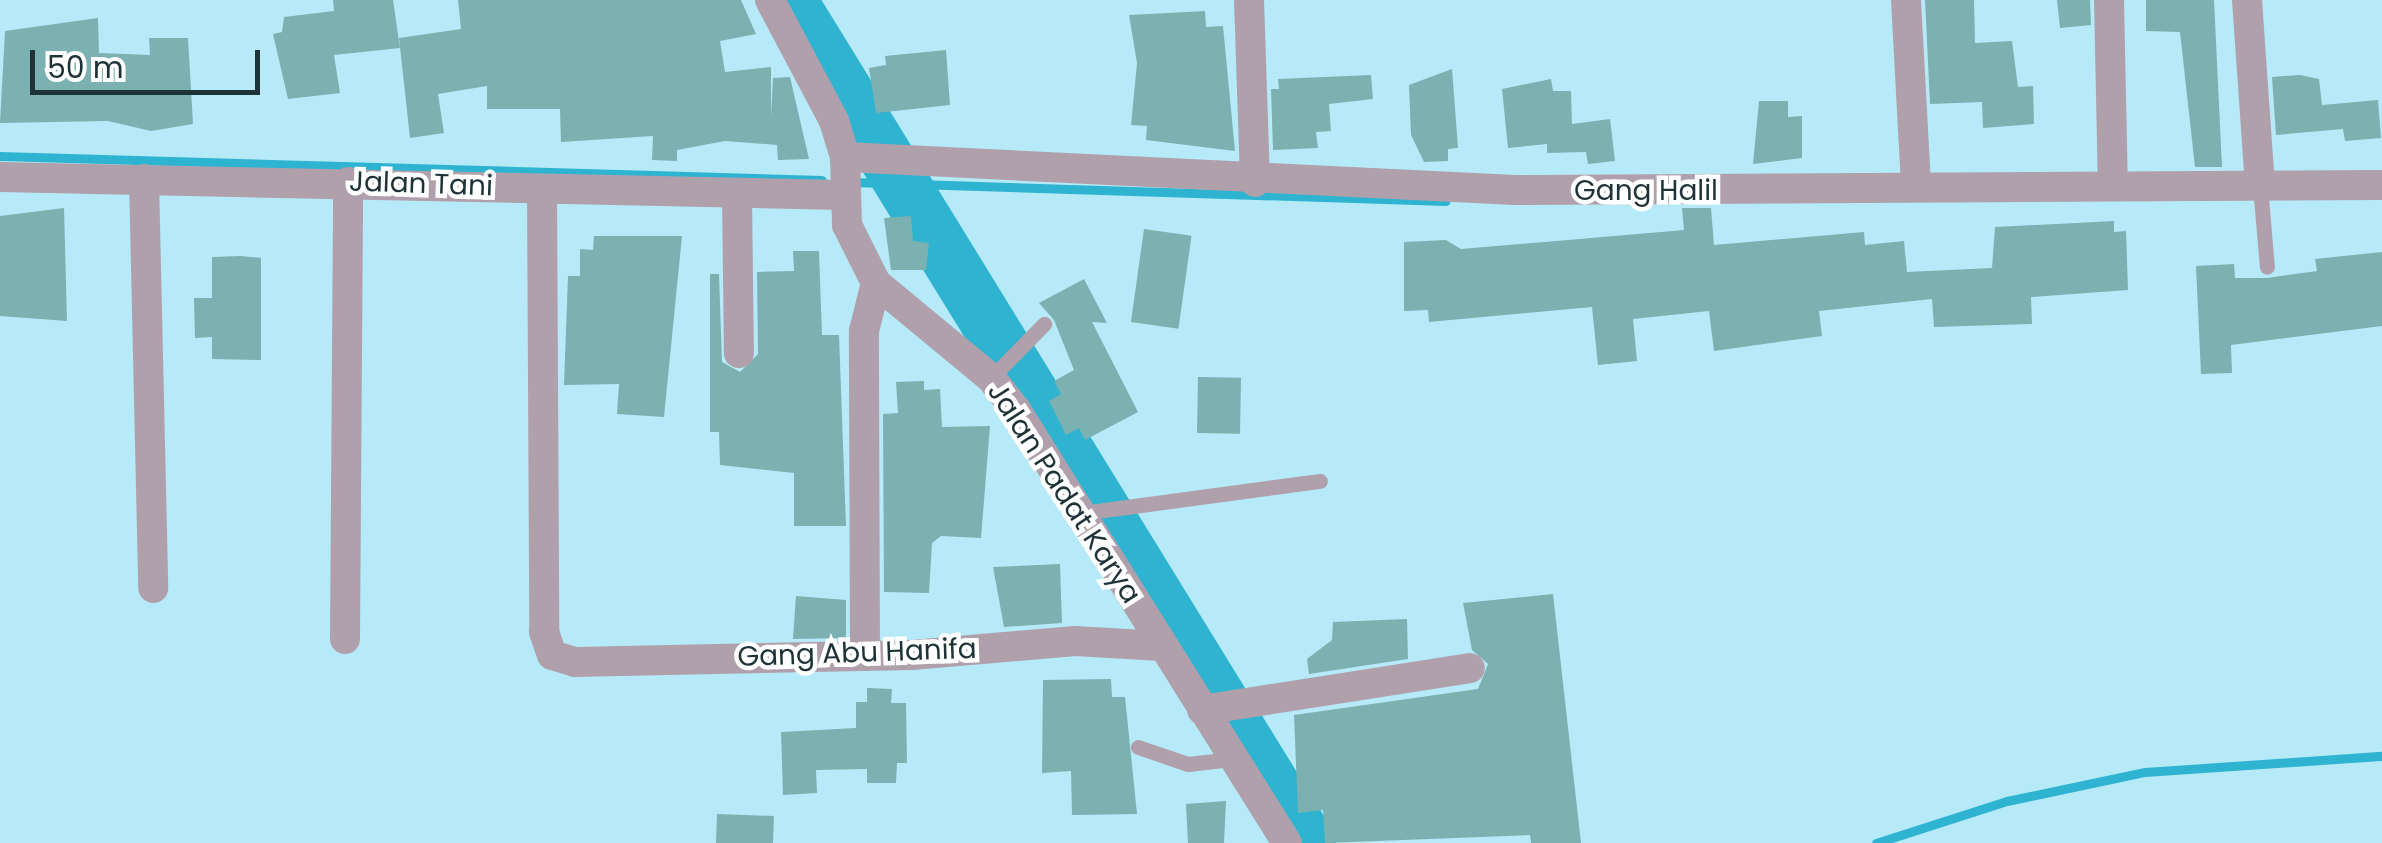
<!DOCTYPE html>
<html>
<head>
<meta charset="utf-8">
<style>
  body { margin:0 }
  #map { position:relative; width:2382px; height:843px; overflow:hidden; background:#b6eaf8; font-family:Poppins,sans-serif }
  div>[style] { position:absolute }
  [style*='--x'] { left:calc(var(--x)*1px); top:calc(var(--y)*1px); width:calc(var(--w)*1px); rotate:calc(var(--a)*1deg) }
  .stream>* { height:9px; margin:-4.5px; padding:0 4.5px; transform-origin:4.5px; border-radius:4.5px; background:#2eb4d0 }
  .river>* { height:55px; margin:-27.5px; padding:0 27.5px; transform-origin:27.5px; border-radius:27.5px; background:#2eb4d0 }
  .building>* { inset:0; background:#7bb1b0; transform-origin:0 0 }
  .lane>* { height:15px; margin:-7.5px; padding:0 7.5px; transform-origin:7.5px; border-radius:7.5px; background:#b0a0ac }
  .street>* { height:30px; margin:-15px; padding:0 15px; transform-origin:15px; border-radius:15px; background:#b0a0ac }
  span { translate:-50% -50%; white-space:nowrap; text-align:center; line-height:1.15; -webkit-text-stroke:9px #fff; paint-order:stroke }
  .street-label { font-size:28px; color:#1e3338 }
  .scale { position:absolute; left:30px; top:50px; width:230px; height:45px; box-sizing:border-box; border:5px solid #1e3338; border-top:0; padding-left:12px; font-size:30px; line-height:35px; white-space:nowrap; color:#1e3338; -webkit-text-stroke:8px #fff; paint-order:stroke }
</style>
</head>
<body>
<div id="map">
  <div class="stream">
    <div style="--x:0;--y:156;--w:822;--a:1.67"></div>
    <div style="--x:852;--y:182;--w:594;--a:1.83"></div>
    <div style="--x:1876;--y:843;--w:138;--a:-17.8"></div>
    <div style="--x:2007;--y:801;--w:141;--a:-11.9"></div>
    <div style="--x:2145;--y:772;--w:238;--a:-3.9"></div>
  </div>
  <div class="river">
    <div style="--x:789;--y:0;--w:990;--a:58.38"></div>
  </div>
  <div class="building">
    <div style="clip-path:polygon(333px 0,393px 0,400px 48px,334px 55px,340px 93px,288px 99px,273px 34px,282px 32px,284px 17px,334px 11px)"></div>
    <div style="clip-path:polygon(458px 0,741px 0,756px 34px,720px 41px,725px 72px,771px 67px,771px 117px,773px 78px,790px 77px,809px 159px,778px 160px,777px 145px,725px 141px,677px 150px,677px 161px,652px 160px,653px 136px,561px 142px,560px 109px,487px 109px,487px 86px,438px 94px,444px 133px,410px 138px,399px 38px,461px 29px)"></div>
    <div style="clip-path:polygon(1925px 0,1974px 0,1975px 43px,2012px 41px,2018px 87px,2033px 86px,2034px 124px,1983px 128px,1982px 102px,1930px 104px)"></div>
    <div style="clip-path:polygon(2057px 0,2090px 0,2091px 25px,2060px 28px)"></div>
    <div style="clip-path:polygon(2146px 0,2214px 0,2222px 167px,2195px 167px,2180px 32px,2146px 31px)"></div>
    <div style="clip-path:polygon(1205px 11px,1206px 27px,1223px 26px,1235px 151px,1146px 140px,1147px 126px,1131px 125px,1137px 63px,1129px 15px)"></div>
    <div style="clip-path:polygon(98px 18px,99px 53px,150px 55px,149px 38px,188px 38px,193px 124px,151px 131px,108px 121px,0 123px,5px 31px)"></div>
    <div style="clip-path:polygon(946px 50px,950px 105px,876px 113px,869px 68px,886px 65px,885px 56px)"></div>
    <div style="clip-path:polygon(1452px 69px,1458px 148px,1448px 149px,1448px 161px,1424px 162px,1411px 135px,1409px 85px)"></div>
    <div style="clip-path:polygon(1371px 75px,1373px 99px,1329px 104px,1331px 131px,1316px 132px,1318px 148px,1273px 150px,1271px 89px,1279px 89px,1278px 79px)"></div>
    <div style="clip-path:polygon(2300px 75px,2319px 79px,2322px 105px,2378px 100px,2381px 138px,2345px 141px,2343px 129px,2276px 135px,2272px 77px)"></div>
    <div style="clip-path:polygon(1551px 79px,1553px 91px,1571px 91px,1572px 124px,1610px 119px,1615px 161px,1588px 164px,1586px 152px,1547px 153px,1547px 144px,1508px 148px,1502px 89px)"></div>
    <div style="clip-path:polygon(1759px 101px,1788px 101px,1788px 117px,1802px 116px,1802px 158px,1753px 164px)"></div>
    <div style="clip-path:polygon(64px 208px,67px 321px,0 316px,0 216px)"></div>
    <div style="clip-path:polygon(1682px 208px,1711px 208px,1714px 245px,1864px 232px,1865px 245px,1904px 241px,1907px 272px,1992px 268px,1995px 227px,2114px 221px,2114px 232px,2126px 231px,2128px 290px,2031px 297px,2032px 324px,1934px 327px,1932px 299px,1819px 311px,1822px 336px,1714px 351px,1709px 311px,1633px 319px,1637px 361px,1598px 365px,1592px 307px,1429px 322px,1428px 310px,1404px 311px,1404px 242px,1446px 240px,1461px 249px,1684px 230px)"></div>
    <div style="clip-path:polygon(911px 216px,913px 241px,929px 243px,926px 270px,891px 270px,884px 218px)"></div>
    <div style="left:1144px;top:229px;width:48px;height:94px;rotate:8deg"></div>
    <div style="clip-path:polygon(594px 236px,682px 236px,664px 417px,617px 414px,619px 384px,564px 385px,568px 276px,580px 276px,580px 249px,593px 250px)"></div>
    <div style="clip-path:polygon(793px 251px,819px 251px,822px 335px,839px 335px,846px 526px,794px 526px,794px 473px,720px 465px,719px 432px,710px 432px,710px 274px,719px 274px,722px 362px,740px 372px,758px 354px,757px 272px,794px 271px)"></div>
    <div style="clip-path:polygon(2382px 252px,2382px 326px,2231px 345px,2232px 373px,2201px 374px,2196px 266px,2234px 264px,2235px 278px,2267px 278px,2317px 271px,2315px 259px)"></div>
    <div style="clip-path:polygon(240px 256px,261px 258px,261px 360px,212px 359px,212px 337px,195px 338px,194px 298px,212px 298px,212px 257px)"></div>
    <div style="clip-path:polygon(1084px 279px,1107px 323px,1092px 322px,1138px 412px,1085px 440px,1079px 428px,1066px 435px,1049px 401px,1061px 394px,1054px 381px,1074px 370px,1054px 320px,1039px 303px)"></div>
    <div style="left:1198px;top:377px;width:43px;height:56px;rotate:1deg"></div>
    <div style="clip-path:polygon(924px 381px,924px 390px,940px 389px,942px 427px,990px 426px,981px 538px,941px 536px,932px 543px,929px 593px,884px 592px,883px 414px,898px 413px,896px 382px)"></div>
    <div style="clip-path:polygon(1060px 564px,1062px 623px,1004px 627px,993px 567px)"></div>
    <div style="clip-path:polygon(1553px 594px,1581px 843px,1531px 843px,1530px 835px,1325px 843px,1323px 810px,1298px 813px,1294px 715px,1478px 689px,1488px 664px,1472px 650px,1463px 603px)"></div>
    <div style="clip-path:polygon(796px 596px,846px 600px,846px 638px,793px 639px)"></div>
    <div style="clip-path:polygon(1407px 619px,1408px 659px,1309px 674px,1307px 659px,1332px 640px,1333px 622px)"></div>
    <div style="clip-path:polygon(1111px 679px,1112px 697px,1125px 697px,1137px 814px,1072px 815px,1071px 771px,1042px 773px,1043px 680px)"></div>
    <div style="clip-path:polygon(867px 688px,892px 689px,891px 703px,906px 703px,907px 763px,897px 763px,896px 783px,867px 783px,867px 769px,816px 770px,817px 793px,783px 795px,781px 732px,856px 728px,856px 702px,867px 702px)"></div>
    <div style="clip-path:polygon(1226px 801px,1224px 843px,1188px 843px,1186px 804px)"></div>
    <div style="left:717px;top:814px;width:57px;height:29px;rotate:2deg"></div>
  </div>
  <div class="lane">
    <div style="--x:2260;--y:186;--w:81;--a:85.1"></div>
    <div style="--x:991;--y:378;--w:76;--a:-45.5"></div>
    <div style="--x:1082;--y:513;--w:240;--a:-7.7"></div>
    <div style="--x:1138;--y:747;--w:53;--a:18.8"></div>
    <div style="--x:1188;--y:764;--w:44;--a:-6.5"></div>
  </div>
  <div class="street">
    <div style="--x:770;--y:0;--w:137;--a:62.1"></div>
    <div style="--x:834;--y:121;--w:38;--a:73"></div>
    <div style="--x:845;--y:157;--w:68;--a:88.3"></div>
    <div style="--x:847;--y:225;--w:65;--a:63.4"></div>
    <div style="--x:876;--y:283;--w:149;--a:39.6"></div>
    <div style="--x:991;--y:378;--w:41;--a:52"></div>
    <div style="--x:1016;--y:410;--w:511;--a:57.96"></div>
    <div style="--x:1249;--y:0;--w:182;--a:88.1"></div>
    <div style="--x:1906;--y:0;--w:187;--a:86.9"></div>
    <div style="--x:2109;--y:0;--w:185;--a:88.8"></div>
    <div style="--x:2247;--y:0;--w:186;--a:86"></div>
    <div style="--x:845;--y:157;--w:671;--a:2.82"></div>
    <div style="--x:1515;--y:190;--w:867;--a:-0.33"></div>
    <div style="--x:0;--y:177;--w:842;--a:1.22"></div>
    <div style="--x:144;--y:179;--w:409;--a:88.7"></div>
    <div style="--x:542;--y:189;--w:443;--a:89.7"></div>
    <div style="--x:544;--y:632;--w:24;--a:71"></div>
    <div style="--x:552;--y:655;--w:24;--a:17"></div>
    <div style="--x:575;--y:662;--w:337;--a:-1.2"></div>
    <div style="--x:912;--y:655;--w:164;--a:-4.9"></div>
    <div style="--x:1075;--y:641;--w:87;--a:3.3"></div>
    <div style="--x:737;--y:195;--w:158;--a:89.3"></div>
    <div style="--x:345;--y:639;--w:457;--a:-89.6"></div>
    <div style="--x:865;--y:656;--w:325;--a:-90.2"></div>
    <div style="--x:864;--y:331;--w:49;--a:-76"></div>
    <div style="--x:1202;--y:710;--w:271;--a:-8.9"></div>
  </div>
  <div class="street-label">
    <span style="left:421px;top:184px;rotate:2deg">Jalan Tani</span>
    <span style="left:1646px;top:191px">Gang Halil</span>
    <span style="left:1064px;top:493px;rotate:57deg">Jalan Padat Karya</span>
    <span style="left:857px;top:653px;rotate:-2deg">Gang Abu Hanifa</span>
  </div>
  <div class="scale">50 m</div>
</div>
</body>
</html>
